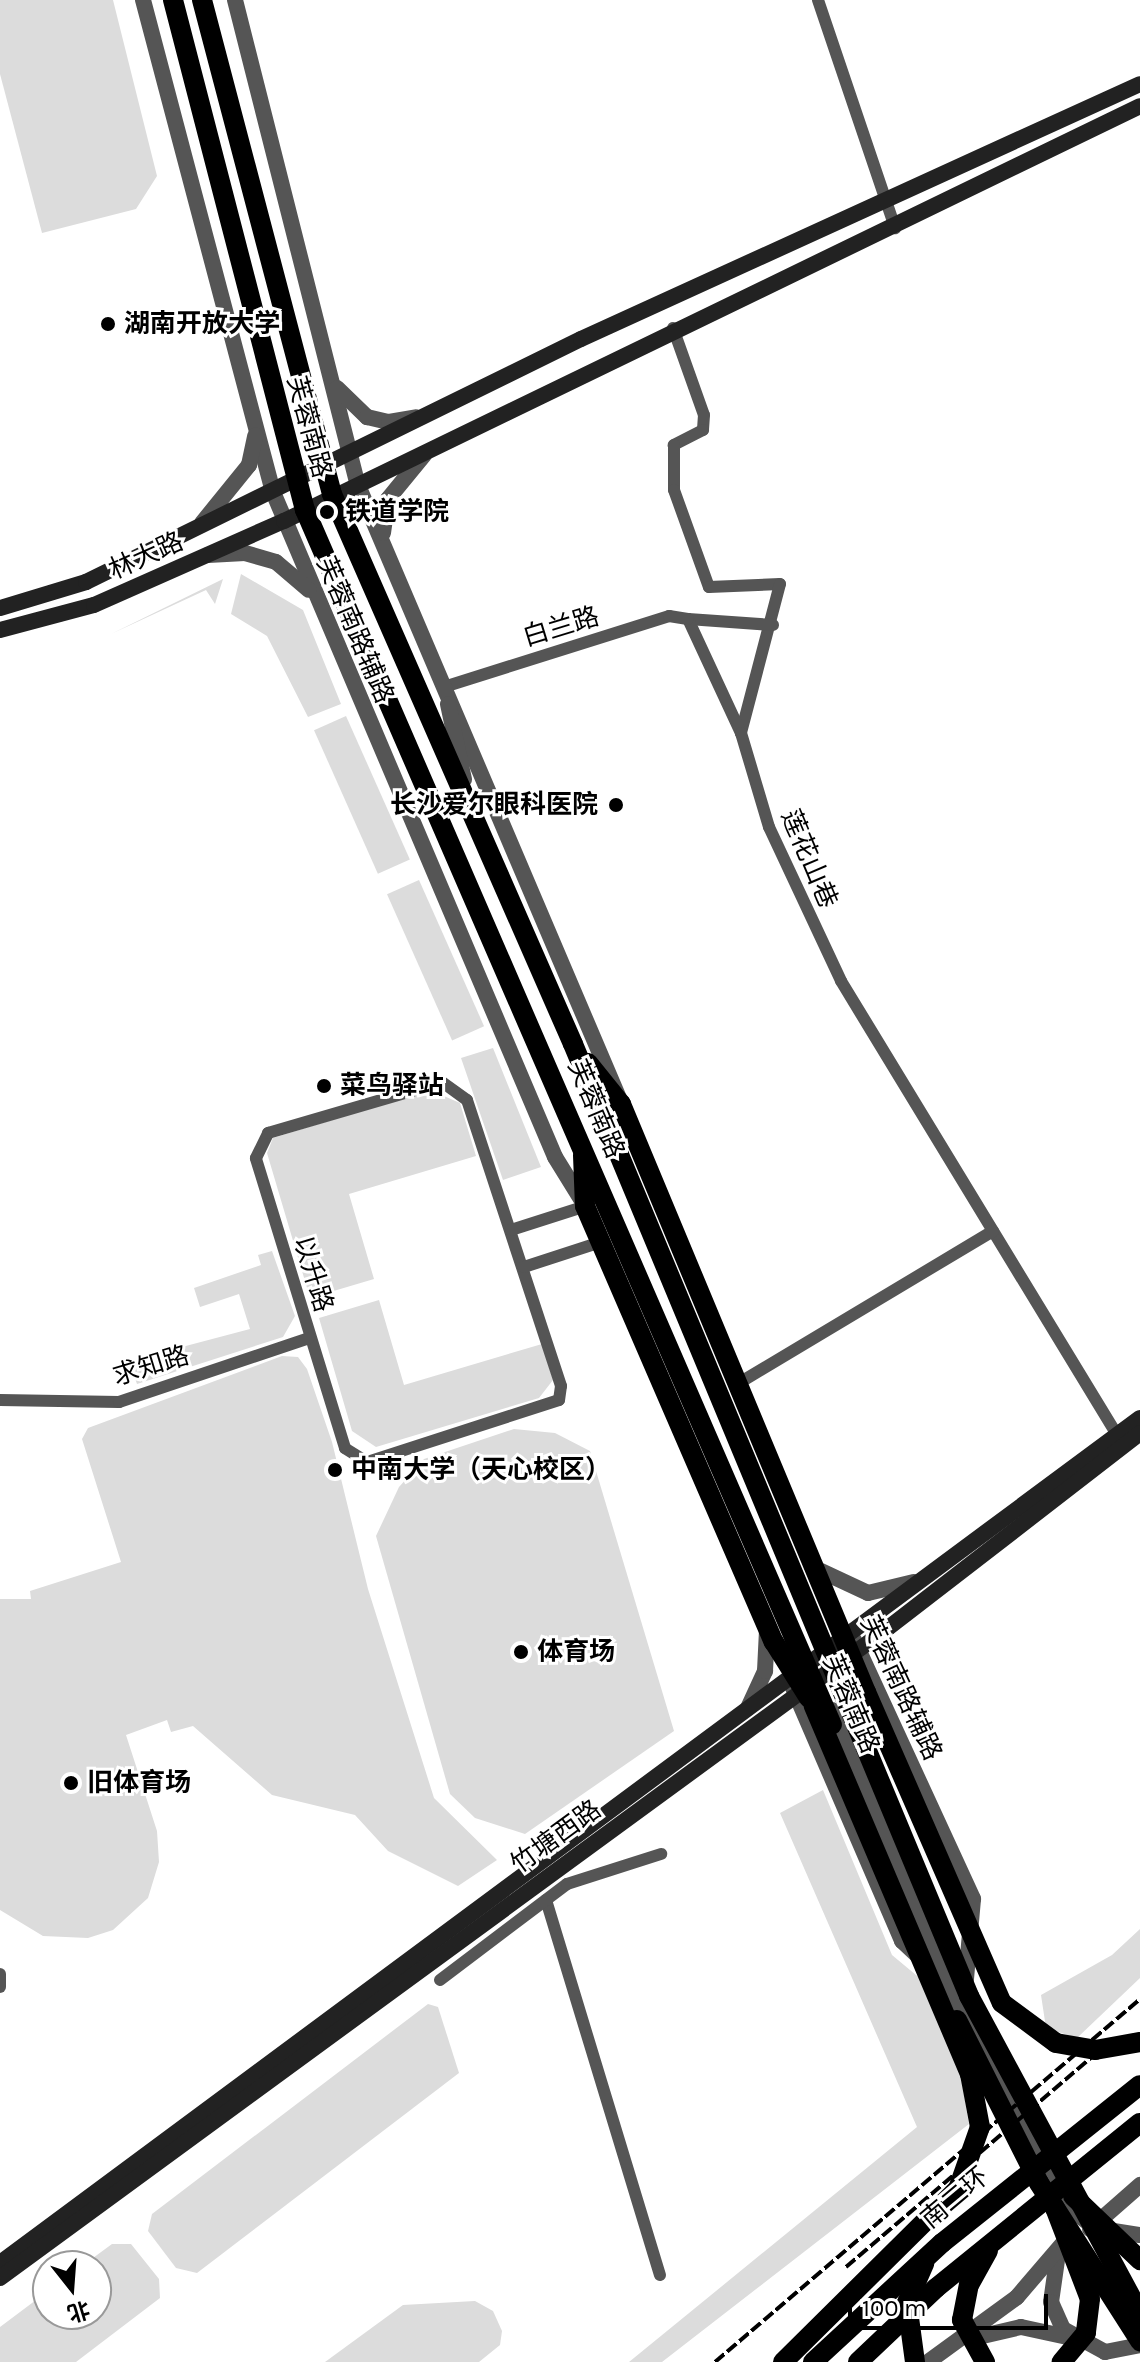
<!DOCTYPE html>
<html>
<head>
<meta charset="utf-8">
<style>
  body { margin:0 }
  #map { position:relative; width:1140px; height:2362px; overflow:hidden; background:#fff; font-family:Karla,"Noto Sans SC",sans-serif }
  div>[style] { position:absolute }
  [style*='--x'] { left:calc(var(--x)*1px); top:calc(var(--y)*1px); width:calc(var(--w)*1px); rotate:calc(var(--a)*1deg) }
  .green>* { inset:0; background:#dcdcdc; transform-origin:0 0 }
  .minor>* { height:12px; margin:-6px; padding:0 6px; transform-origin:6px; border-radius:6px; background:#555 }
  .tertiary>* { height:16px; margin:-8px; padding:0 8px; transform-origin:8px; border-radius:8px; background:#555 }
  .secondary>* { height:16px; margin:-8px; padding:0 8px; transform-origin:8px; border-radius:8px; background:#222 }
  .primary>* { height:20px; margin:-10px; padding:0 10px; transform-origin:10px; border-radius:10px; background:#000 }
  .trunk>* { height:20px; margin:-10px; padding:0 10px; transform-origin:10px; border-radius:10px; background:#000 }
  .rail>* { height:4px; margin-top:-2px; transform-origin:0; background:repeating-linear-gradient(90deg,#000 0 12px,transparent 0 16px) }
  .dots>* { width:22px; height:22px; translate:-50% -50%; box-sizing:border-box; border:4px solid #fff; border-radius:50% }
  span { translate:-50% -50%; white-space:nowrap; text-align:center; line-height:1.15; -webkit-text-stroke:6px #fff; paint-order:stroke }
  .poi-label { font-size:26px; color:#000; font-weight:700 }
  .left { translate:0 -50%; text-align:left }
  .right { translate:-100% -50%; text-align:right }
  .street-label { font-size:26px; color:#000 }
  .north { position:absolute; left:32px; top:2250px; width:80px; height:80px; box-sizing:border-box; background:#fff; border:2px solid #999; border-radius:50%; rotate:163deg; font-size:22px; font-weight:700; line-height:32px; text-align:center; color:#000 }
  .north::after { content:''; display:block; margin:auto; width:28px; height:36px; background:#000; clip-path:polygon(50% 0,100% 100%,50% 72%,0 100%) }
  .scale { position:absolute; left:848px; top:2294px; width:200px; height:36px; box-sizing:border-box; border:4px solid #000; border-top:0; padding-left:10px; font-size:24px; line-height:28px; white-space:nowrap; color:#000; -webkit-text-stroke:6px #fff; paint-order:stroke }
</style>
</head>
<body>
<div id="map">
  <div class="green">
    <div style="clip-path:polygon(0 0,113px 0,157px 176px,136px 209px,42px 233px,0 74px)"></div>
    <div style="clip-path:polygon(241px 574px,303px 610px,341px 704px,308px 717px,267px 636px,231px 614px)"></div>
    <div style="clip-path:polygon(223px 579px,215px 604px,206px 590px,111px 634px)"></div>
    <div style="left:346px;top:716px;width:157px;height:35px;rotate:66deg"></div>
    <div style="left:419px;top:880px;width:160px;height:35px;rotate:66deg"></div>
    <div style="clip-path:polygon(493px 1048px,541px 1167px,503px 1180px,461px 1058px)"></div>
    <div style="clip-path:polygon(430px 1090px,460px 1103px,476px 1156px,349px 1194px,374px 1279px,310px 1298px,267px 1153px,273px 1138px)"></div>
    <div style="clip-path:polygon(272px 1251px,295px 1316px,283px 1337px,137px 1384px,129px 1361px,250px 1329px,239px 1294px,200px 1307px,194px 1288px,261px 1265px,258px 1255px)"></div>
    <div style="clip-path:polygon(379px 1300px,404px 1385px,542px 1344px,553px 1380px,539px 1398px,376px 1447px,352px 1431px,319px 1318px)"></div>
    <div style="clip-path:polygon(282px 1356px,298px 1357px,307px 1369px,332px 1442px,368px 1589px,434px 1798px,497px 1860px,458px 1886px,388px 1851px,355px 1815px,272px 1795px,193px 1726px,171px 1732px,167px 1720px,126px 1735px,157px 1831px,159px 1862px,148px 1898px,113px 1930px,88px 1938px,43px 1936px,0 1910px,0 1599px,31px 1599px,30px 1591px,121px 1562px,82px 1439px,88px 1428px)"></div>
    <div style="clip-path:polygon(514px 1429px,555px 1433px,590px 1451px,674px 1731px,525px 1834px,475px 1818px,450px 1794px,376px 1536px,399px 1487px,424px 1459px)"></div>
    <div style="clip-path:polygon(823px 1790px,892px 1955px,922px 1980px,959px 2066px,969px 2124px,662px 2362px,629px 2362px,917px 2127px,780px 1813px)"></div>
    <div style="clip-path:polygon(1140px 1929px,1140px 1978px,1077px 2038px,1046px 2028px,1041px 1995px,1112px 1955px)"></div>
    <div style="clip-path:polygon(428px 2004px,438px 2007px,459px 2073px,197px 2273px,176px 2268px,148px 2231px,152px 2214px)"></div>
    <div style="clip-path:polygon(112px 2244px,131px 2244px,159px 2279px,160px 2298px,76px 2362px,0 2362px,0 2327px,48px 2291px,48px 2314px,96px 2314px,96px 2266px,82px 2266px)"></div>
    <div style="clip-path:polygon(475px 2301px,493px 2311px,502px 2331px,500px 2345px,479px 2362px,325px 2362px,403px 2305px)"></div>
  </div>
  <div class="minor">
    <div style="--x:818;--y:0;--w:241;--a:71.3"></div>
    <div style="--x:673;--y:328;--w:92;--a:70.4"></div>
    <div style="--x:704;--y:415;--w:15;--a:94"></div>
    <div style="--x:703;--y:430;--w:33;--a:153"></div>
    <div style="--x:674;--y:445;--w:45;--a:90"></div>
    <div style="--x:674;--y:490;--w:103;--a:70.2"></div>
    <div style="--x:709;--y:587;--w:71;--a:-2.4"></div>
    <div style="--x:780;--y:584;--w:154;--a:104.7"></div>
    <div style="--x:773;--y:625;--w:85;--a:-176"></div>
    <div style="--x:688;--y:619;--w:126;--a:65.1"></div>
    <div style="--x:741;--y:733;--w:98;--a:73.4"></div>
    <div style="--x:769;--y:827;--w:170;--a:64.9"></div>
    <div style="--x:841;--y:981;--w:531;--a:58.7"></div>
    <div style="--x:447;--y:686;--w:233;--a:-17.5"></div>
    <div style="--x:669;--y:616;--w:19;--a:9"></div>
    <div style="--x:442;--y:1082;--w:31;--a:36"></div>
    <div style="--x:467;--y:1100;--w:301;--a:71.8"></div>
    <div style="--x:561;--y:1386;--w:14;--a:98"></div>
    <div style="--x:559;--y:1400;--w:202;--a:162.1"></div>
    <div style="--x:367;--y:1462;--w:26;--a:-148"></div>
    <div style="--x:345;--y:1448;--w:303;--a:-107.1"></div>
    <div style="--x:256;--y:1158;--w:28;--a:-64"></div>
    <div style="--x:268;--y:1133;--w:181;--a:-16.3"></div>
    <div style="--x:511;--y:1230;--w:82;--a:-17.8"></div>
    <div style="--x:524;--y:1267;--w:84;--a:-18"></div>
    <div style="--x:739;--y:1383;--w:296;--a:-30.9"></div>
    <div style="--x:0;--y:1400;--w:119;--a:1"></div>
    <div style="--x:119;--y:1402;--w:200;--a:-18.6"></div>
    <div style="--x:546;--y:1900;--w:392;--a:73.1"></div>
    <div style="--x:0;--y:1974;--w:13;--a:90"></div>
    <div style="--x:440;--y:1980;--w:159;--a:-37.1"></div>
    <div style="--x:567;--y:1884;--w:99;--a:-17.7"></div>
  </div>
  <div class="tertiary">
    <div style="--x:143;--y:0;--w:509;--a:75.2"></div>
    <div style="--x:273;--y:492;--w:722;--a:67.02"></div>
    <div style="--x:555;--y:1157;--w:55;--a:58.3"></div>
    <div style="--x:235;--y:0;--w:498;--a:75.8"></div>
    <div style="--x:357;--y:483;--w:668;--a:66.93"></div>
    <div style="--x:337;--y:388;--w:42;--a:44"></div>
    <div style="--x:367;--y:417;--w:23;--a:13"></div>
    <div style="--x:389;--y:422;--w:27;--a:-10"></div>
    <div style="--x:202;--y:523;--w:75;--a:-51"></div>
    <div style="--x:249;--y:465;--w:30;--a:-78"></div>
    <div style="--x:383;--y:533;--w:34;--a:-82"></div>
    <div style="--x:388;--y:499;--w:57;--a:-50.7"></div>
    <div style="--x:208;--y:555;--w:37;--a:-3"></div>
    <div style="--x:245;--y:553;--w:32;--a:16"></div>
    <div style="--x:276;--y:562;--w:43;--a:40.3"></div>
    <div style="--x:448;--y:704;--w:77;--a:78"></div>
    <div style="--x:821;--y:1571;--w:52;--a:25.1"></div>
    <div style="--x:868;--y:1593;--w:47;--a:-13.4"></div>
    <div style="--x:854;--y:1640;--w:285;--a:65.3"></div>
    <div style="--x:973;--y:1899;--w:91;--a:95"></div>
    <div style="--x:791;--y:1683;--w:281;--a:66.7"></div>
    <div style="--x:902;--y:1941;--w:63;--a:43.1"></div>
    <div style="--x:948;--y:1984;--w:48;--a:65.6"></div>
    <div style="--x:748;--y:1708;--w:41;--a:-65.3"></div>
    <div style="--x:765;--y:1671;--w:41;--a:-87.2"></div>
    <div style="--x:832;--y:1710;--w:289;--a:67.2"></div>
    <div style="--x:976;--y:2028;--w:206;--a:62.2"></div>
    <div style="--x:1072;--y:2210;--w:29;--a:38"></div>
    <div style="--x:1090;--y:2229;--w:67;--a:-41.3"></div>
    <div style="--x:1101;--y:2229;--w:39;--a:9"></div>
    <div style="--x:1057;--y:2260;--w:42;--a:98.1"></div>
    <div style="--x:1051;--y:2302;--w:30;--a:66"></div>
    <div style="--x:1063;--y:2329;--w:48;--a:28.7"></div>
    <div style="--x:1105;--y:2352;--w:36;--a:-11"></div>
    <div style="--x:974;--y:2338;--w:48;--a:-13.2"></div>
    <div style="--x:1021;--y:2327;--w:52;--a:12.2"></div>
    <div style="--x:928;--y:2362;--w:110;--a:-36.1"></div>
    <div style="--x:1017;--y:2297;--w:83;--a:-49.4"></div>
  </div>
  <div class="secondary">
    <div style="--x:0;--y:608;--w:90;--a:-16.8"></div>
    <div style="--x:86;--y:582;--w:551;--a:-26.15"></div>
    <div style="--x:581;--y:339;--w:614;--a:-24.52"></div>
    <div style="--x:0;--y:630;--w:97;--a:-14.9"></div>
    <div style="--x:94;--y:605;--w:208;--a:-23.9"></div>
    <div style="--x:284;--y:521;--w:951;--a:-25.86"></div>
    <div style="--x:0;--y:2263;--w:1419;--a:-36.55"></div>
    <div style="--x:0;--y:2278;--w:1100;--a:-36.2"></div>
    <div style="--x:888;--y:1628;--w:319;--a:-37.7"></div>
  </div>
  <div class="primary">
    <div style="--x:173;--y:0;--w:527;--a:75.49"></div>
    <div style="--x:305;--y:510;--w:1324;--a:66.55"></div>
    <div style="--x:202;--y:0;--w:511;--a:75.26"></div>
    <div style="--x:332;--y:494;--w:600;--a:66.34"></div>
    <div style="--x:573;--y:1044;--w:1031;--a:67.41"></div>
    <div style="--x:969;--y:1996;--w:360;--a:61.7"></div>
    <div style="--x:588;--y:1063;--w:53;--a:51.2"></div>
    <div style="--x:621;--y:1104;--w:637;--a:67.38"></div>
    <div style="--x:583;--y:1155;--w:51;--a:87.8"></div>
    <div style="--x:585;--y:1206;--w:475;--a:66.6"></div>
    <div style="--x:774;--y:1642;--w:66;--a:58"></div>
    <div style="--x:957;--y:2020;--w:182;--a:63.3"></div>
    <div style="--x:1039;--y:2183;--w:188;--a:57.4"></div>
  </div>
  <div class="trunk">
    <div style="--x:866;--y:1692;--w:339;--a:66.4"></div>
    <div style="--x:1002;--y:2003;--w:67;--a:36.5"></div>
    <div style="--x:1056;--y:2043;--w:40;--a:10"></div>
    <div style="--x:1095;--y:2050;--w:46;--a:-10.1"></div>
    <div style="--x:1073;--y:2196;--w:93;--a:43.7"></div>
    <div style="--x:1055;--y:2208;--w:97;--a:69"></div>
    <div style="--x:1090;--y:2299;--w:34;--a:97"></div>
    <div style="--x:1086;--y:2333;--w:38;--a:130"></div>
    <div style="--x:783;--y:2362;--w:246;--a:-44.7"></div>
    <div style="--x:958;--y:2189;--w:66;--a:-70.5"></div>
    <div style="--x:980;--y:2127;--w:54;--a:-100.7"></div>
    <div style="--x:970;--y:2074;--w:400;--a:-113"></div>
    <div style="--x:813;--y:2362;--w:176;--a:-42.7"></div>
    <div style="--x:942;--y:2243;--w:253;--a:-38.6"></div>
    <div style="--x:858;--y:2362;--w:108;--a:-43.5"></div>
    <div style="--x:936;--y:2288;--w:262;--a:-39"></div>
    <div style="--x:915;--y:2362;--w:60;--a:-97.7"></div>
    <div style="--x:907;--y:2303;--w:43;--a:-66.4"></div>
    <div style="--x:985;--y:2362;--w:48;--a:-118.7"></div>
    <div style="--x:962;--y:2320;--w:36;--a:-79"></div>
    <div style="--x:969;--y:2285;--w:39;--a:-61"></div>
  </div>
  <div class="rail">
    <div style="--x:846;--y:2267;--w:339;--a:-40.5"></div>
    <div style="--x:715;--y:2362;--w:559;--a:-40.5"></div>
  </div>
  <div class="dots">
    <div style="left:108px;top:324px;background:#000"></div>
    <div style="left:327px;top:512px;background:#000"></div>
    <div style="left:616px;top:805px;background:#000"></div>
    <div style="left:324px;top:1086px;background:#000"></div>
    <div style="left:335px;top:1470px;background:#000"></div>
    <div style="left:521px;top:1652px;background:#000"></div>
    <div style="left:71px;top:1783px;background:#000"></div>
  </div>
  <div class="poi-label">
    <span class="left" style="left:124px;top:324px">湖南开放大学</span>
    <span class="left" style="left:345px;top:512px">铁道学院</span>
    <span class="right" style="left:598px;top:805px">长沙爱尔眼科医院</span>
    <span class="left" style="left:340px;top:1086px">菜鸟驿站</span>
    <span class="left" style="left:351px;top:1470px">中南大学（天心校区）</span>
    <span class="left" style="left:537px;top:1652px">体育场</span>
    <span class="left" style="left:87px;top:1783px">旧体育场</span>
  </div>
  <div class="street-label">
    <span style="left:309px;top:427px;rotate:75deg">芙蓉南路</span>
    <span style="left:146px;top:556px;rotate:-24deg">林大路</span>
    <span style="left:561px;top:627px;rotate:-17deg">白兰路</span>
    <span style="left:355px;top:630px;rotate:67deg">芙蓉南路辅路</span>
    <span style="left:809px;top:859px;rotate:67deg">莲花山巷</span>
    <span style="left:596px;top:1109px;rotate:67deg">芙蓉南路</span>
    <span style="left:313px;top:1274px;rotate:73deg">以升路</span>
    <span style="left:151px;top:1366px;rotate:-17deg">求知路</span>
    <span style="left:901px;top:1688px;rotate:65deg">芙蓉南路辅路</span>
    <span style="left:851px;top:1704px;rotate:67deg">芙蓉南路</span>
    <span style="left:556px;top:1837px;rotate:-36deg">竹塘西路</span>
    <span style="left:955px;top:2198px;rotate:-40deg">南二环</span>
  </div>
  <div class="north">北</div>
  <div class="scale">100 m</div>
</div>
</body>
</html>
